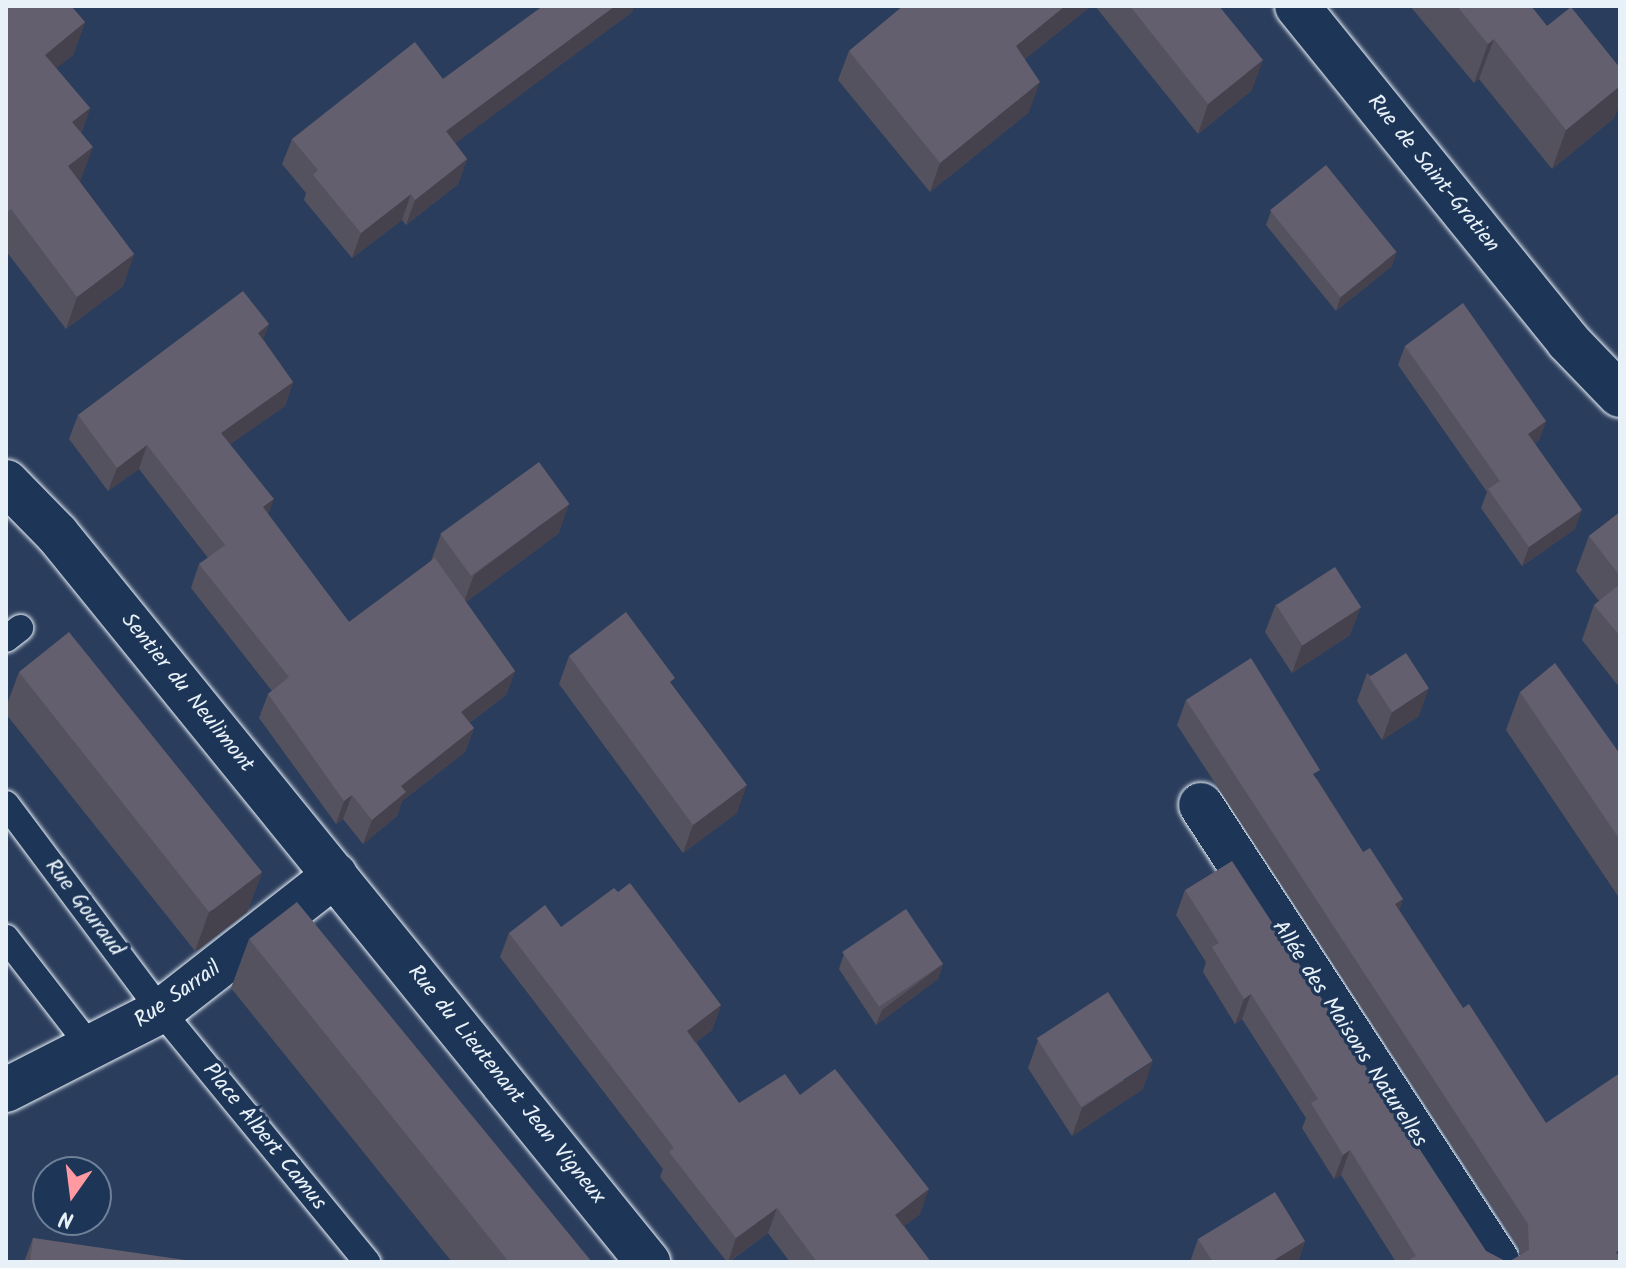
<!DOCTYPE html>
<html>
<head>
<meta charset="utf-8">
<style>
  body { margin:0 }
  #map { position:relative; width:1626px; height:1268px; overflow:hidden; background:#2b3d5c; font-family:Kalam,sans-serif }
  div>[style] { position:absolute }
  [style*='--x'] { left:calc(var(--x)*1px); top:calc(var(--y)*1px); width:calc(var(--w)*1px); rotate:calc(var(--a)*1deg) }
  .roads { filter:drop-shadow(0 0 2px #e8f1f8) drop-shadow(0 0 2px #e8f1f8) }
  .lane>* { height:26px; margin:-13px; padding:0 13px; transform-origin:13px; border-radius:13px; background:#1d3557 }
  .street>* { height:44px; margin:-22px; padding:0 22px; transform-origin:22px; border-radius:22px; background:#1d3557 }
  .wall>* { inset:0; background:#55525f }
  .shaded-wall>* { inset:0; background:#45424e }
  .building>* { inset:0; background:#635f6f; transform-origin:0 0 }
  span { translate:-50% -50%; white-space:nowrap; text-align:center; line-height:1.15; -webkit-text-stroke:7px #1d3557; paint-order:stroke }
  .street-label { font-size:22px; color:#e8f1f8 }
  .frame { position:absolute; inset:0; border:8px solid #e8f1f8; pointer-events:none }
  .north { position:absolute; left:32px; top:1156px; width:80px; height:80px; box-sizing:border-box; background:#1d3557; border:2px solid #6e8097; border-radius:50%; rotate:194deg; font-size:22px; font-weight:700; line-height:32px; text-align:center; color:#e8f1f8 }
  .north::after { content:''; display:block; margin:auto; width:28px; height:36px; background:#ff9aa2; clip-path:polygon(50% 0,100% 100%,50% 72%,0 100%) }
</style>
</head>
<body>
<div id="map">
  <div class="roads">
    <div class="lane">
      <div style="--x:6;--y:639;--w:18;--a:-38"></div>
      <div style="--x:6;--y:804;--w:259;--a:53.2"></div>
      <div style="--x:161;--y:1011;--w:325;--a:50.6"></div>
      <div style="--x:6;--y:938;--w:142;--a:52.2"></div>
    </div>
    <div class="street">
      <div style="--x:1297;--y:6;--w:431;--a:51"></div>
      <div style="--x:1568;--y:341;--w:75;--a:46.1"></div>
      <div style="--x:6;--y:482;--w:73;--a:45.6"></div>
      <div style="--x:57;--y:534;--w:938;--a:50.93"></div>
      <div style="--x:1201;--y:805;--w:545;--a:56.98"></div>
      <div style="--x:6;--y:1090;--w:174;--a:-27"></div>
      <div style="--x:161;--y:1011;--w:221;--a:-38"></div>
    </div>
  </div>
  <div class="wall">
    <div style="clip-path:polygon(6px 6px,71px 6px,85px 22px,73px 55px,56px 68px,90px 108px,81px 134px,81px 179px,79px 181px,134px 254px,123px 286px,66px 329px,6px 251px)"></div>
    <div style="clip-path:polygon(543px 6px,634px 6px,632px 12px,455px 143px,467px 159px,458px 184px,406px 225px,402px 220px,352px 258px,304px 200px,306px 193px,282px 164px,292px 139px,443px 79px)"></div>
    <div style="clip-path:polygon(903px 6px,1091px 6px,1025px 59px,1029px 112px,930px 192px,838px 80px,849px 51px)"></div>
    <div style="clip-path:polygon(1095px 6px,1219px 6px,1252px 90px,1198px 134px)"></div>
    <div style="clip-path:polygon(1410px 6px,1531px 6px,1547px 26px,1620px 68px,1620px 102px,1614px 118px,1552px 169px,1479px 79px,1474px 83px)"></div>
    <div style="clip-path:polygon(1271px 211px,1392px 266px,1336px 311px,1266px 225px)"></div>
    <div style="clip-path:polygon(269px 324px,263px 339px,293px 382px,285px 406px,230px 444px,268px 515px,349px 622px,431px 561px,441px 534px,559px 533px,466px 602px,515px 671px,506px 695px,469px 723px,474px 728px,465px 752px,402px 801px,397px 816px,363px 844px,343px 819px,336px 824px,259px 718px,268px 694px,272px 691px,191px 588px,199px 564px,208px 558px,139px 469px,108px 491px,69px 439px,78px 415px)"></div>
    <div style="clip-path:polygon(1405px 346px,1546px 421px,1539px 440px,1535px 443px,1575px 529px,1522px 566px,1481px 508px,1487px 492px,1398px 365px)"></div>
    <div style="clip-path:polygon(1620px 512px,1620px 688px,1582px 640px,1594px 605px,1599px 601px,1576px 571px,1589px 536px)"></div>
    <div style="clip-path:polygon(1276px 604px,1350px 635px,1292px 673px,1265px 632px)"></div>
    <div style="clip-path:polygon(569px 656px,672px 685px,737px 813px,683px 853px,559px 684px)"></div>
    <div style="clip-path:polygon(19px 672px,262px 872px,247px 912px,199px 949px,195px 951px,6px 714px,6px 707px)"></div>
    <div style="clip-path:polygon(1367px 673px,1419px 716px,1382px 740px,1357px 701px)"></div>
    <div style="clip-path:polygon(1520px 692px,1620px 754px,1620px 899px,1506px 730px)"></div>
    <div style="clip-path:polygon(1186px 700px,1317px 779px,1363px 852px,1403px 899px,1399px 910px,1463px 1008px,1546px 1123px,1620px 1262px,1519px 1255px,1519px 1248px,1177px 725px)"></div>
    <div style="clip-path:polygon(1185px 890px,1486px 1251px,1507px 1262px,1396px 1262px,1341px 1175px,1334px 1179px,1302px 1128px,1306px 1118px,1242px 1019px,1235px 1024px,1203px 972px,1206px 962px,1176px 915px)"></div>
    <div style="clip-path:polygon(561px 927px,721px 1005px,712px 1030px,696px 1042px,739px 1103px,800px 1095px,920px 1214px,904px 1226px,931px 1262px,790px 1262px,768px 1233px,729px 1262px,727px 1262px,660px 1177px,663px 1169px,500px 957px,509px 933px)"></div>
    <div style="clip-path:polygon(249px 939px,592px 1262px,452px 1262px,231px 988px)"></div>
    <div style="clip-path:polygon(844px 954px,943px 964px,938px 979px,876px 1025px,839px 969px)"></div>
    <div style="clip-path:polygon(1038px 1040px,1143px 1089px,1072px 1136px,1028px 1068px)"></div>
    <div style="clip-path:polygon(33px 1238px,192px 1262px,24px 1262px)"></div>
    <div style="clip-path:polygon(1198px 1239px,1305px 1241px,1298px 1262px,1190px 1262px)"></div>
  </div>
  <div class="shaded-wall">
    <div style="clip-path:polygon(615px 6px,634px 6px,632px 12px,437px 157px,446px 131px)"></div>
    <div style="clip-path:polygon(1065px 6px,1091px 6px,1005px 75px,1016px 46px)"></div>
    <div style="clip-path:polygon(85px 22px,73px 55px,33px 87px,45px 55px)"></div>
    <div style="clip-path:polygon(1494px 39px,1479px 79px,1474px 83px,1488px 44px)"></div>
    <div style="clip-path:polygon(1263px 60px,1252px 90px,1198px 134px,1208px 104px)"></div>
    <div style="clip-path:polygon(1040px 82px,1029px 112px,930px 192px,940px 163px)"></div>
    <div style="clip-path:polygon(1620px 86px,1620px 102px,1614px 118px,1552px 169px,1566px 130px)"></div>
    <div style="clip-path:polygon(90px 108px,79px 140px,72px 122px)"></div>
    <div style="clip-path:polygon(93px 147px,81px 179px,56px 199px,68px 166px)"></div>
    <div style="clip-path:polygon(467px 159px,458px 184px,406px 225px,415px 200px)"></div>
    <div style="clip-path:polygon(411px 194px,402px 220px,352px 258px,361px 233px)"></div>
    <div style="clip-path:polygon(1397px 252px,1392px 266px,1336px 311px,1341px 296px)"></div>
    <div style="clip-path:polygon(134px 254px,123px 286px,66px 329px,77px 297px)"></div>
    <div style="clip-path:polygon(269px 324px,260px 348px,258px 333px)"></div>
    <div style="clip-path:polygon(293px 382px,285px 406px,212px 457px,221px 433px)"></div>
    <div style="clip-path:polygon(1546px 421px,1539px 440px,1521px 453px,1528px 434px)"></div>
    <div style="clip-path:polygon(147px 445px,139px 469px,108px 491px,117px 468px)"></div>
    <div style="clip-path:polygon(274px 499px,265px 523px,263px 507px)"></div>
    <div style="clip-path:polygon(569px 504px,559px 533px,463px 604px,474px 575px)"></div>
    <div style="clip-path:polygon(1582px 510px,1575px 529px,1522px 566px,1529px 547px)"></div>
    <div style="clip-path:polygon(1361px 607px,1350px 635px,1292px 673px,1302px 645px)"></div>
    <div style="clip-path:polygon(515px 671px,506px 695px,452px 735px,461px 712px)"></div>
    <div style="clip-path:polygon(1429px 688px,1419px 716px,1382px 740px,1392px 712px)"></div>
    <div style="clip-path:polygon(474px 728px,465px 752px,402px 801px,397px 816px,363px 844px,372px 820px,401px 786px)"></div>
    <div style="clip-path:polygon(747px 785px,737px 813px,683px 853px,693px 825px)"></div>
    <div style="clip-path:polygon(352px 795px,343px 819px,336px 824px,344px 801px)"></div>
    <div style="clip-path:polygon(262px 872px,247px 912px,199px 949px,195px 951px,209px 912px)"></div>
    <div style="clip-path:polygon(1403px 899px,1394px 923px,1395px 904px)"></div>
    <div style="clip-path:polygon(943px 964px,938px 979px,876px 1025px,882px 1010px)"></div>
    <div style="clip-path:polygon(1251px 994px,1242px 1019px,1235px 1024px,1244px 999px)"></div>
    <div style="clip-path:polygon(721px 1005px,712px 1030px,678px 1055px,687px 1031px)"></div>
    <div style="clip-path:polygon(1153px 1061px,1143px 1089px,1072px 1136px,1082px 1108px)"></div>
    <div style="clip-path:polygon(1350px 1150px,1341px 1175px,1334px 1179px,1343px 1155px)"></div>
    <div style="clip-path:polygon(929px 1189px,920px 1214px,886px 1240px,895px 1215px)"></div>
    <div style="clip-path:polygon(777px 1208px,768px 1233px,728px 1262px,736px 1238px)"></div>
    <div style="clip-path:polygon(1305px 1241px,1298px 1262px,1271px 1262px)"></div>
  </div>
  <div class="building">
    <div style="clip-path:polygon(8px 6px,71px 6px,85px 22px,45px 55px,90px 108px,72px 122px,93px 147px,68px 166px,134px 254px,77px 297px,11px 209px,6px 213px,6px 7px)"></div>
    <div style="clip-path:polygon(543px 6px,615px 6px,446px 131px,467px 159px,415px 200px,411px 194px,361px 233px,313px 175px,318px 170px,292px 139px,415px 42px,443px 79px)"></div>
    <div style="clip-path:polygon(903px 6px,1065px 6px,1016px 46px,1040px 82px,940px 163px,849px 51px)"></div>
    <div style="clip-path:polygon(1130px 6px,1219px 6px,1263px 60px,1208px 104px)"></div>
    <div style="clip-path:polygon(1457px 6px,1531px 6px,1547px 26px,1571px 7px,1620px 68px,1620px 86px,1566px 130px,1494px 39px,1488px 44px)"></div>
    <div style="left:1326px;top:165px;width:112px;height:72px;rotate:51deg"></div>
    <div style="clip-path:polygon(243px 291px,269px 324px,258px 333px,293px 382px,221px 433px,274px 499px,263px 507px,349px 622px,435px 558px,515px 671px,461px 712px,474px 728px,401px 786px,406px 792px,372px 820px,352px 795px,344px 801px,268px 694px,289px 677px,199px 564px,225px 545px,147px 445px,117px 468px,78px 415px)"></div>
    <div style="clip-path:polygon(1463px 303px,1546px 421px,1528px 434px,1582px 510px,1529px 547px,1488px 489px,1500px 481px,1405px 346px)"></div>
    <div style="left:539px;top:462px;width:52px;height:122px;rotate:54deg"></div>
    <div style="clip-path:polygon(1620px 512px,1620px 576px,1589px 536px)"></div>
    <div style="left:1335px;top:567px;width:48px;height:70px;rotate:57deg"></div>
    <div style="clip-path:polygon(1620px 584px,1620px 636px,1594px 605px)"></div>
    <div style="clip-path:polygon(626px 612px,675px 678px,670px 682px,747px 785px,693px 825px,569px 656px)"></div>
    <div style="clip-path:polygon(69px 632px,262px 872px,214px 909px,209px 912px,19px 672px)"></div>
    <div style="left:1406px;top:653px;width:42px;height:44px;rotate:57deg"></div>
    <div style="clip-path:polygon(1251px 658px,1320px 770px,1313px 774px,1363px 852px,1370px 848px,1403px 899px,1395px 904px,1463px 1008px,1469px 1004px,1546px 1123px,1620px 1073px,1620px 1250px,1616px 1252px,1620px 1258px,1620px 1262px,1508px 1262px,1529px 1250px,1528px 1224px,1186px 700px)"></div>
    <div style="clip-path:polygon(1555px 663px,1620px 754px,1620px 840px,1520px 692px)"></div>
    <div style="clip-path:polygon(1232px 861px,1486px 1251px,1507px 1262px,1412px 1262px,1410px 1259px,1416px 1256px,1350px 1150px,1343px 1155px,1311px 1103px,1318px 1099px,1251px 994px,1244px 999px,1212px 947px,1219px 943px,1185px 890px)"></div>
    <div style="clip-path:polygon(630px 883px,721px 1005px,687px 1031px,739px 1103px,785px 1074px,800px 1095px,835px 1069px,929px 1189px,895px 1215px,931px 1262px,817px 1262px,777px 1208px,736px 1238px,669px 1152px,674px 1148px,509px 933px,545px 905px,561px 927px,614px 888px,618px 892px)"></div>
    <div style="clip-path:polygon(297px 902px,592px 1262px,509px 1262px,249px 939px)"></div>
    <div style="left:906px;top:909px;width:66px;height:77px;rotate:56deg"></div>
    <div style="left:1108px;top:992px;width:82px;height:85px;rotate:57deg"></div>
    <div style="clip-path:polygon(1275px 1192px,1305px 1241px,1271px 1262px,1213px 1262px,1198px 1239px)"></div>
    <div style="clip-path:polygon(33px 1238px,192px 1261px,192px 1262px,30px 1262px)"></div>
  </div>
  <div class="street-label">
    <span style="left:1433px;top:174px;rotate:51deg">Rue de Saint-Gratien</span>
    <span style="left:187px;top:693px;rotate:51deg">Sentier du Neulimont</span>
    <span style="left:84px;top:908px;rotate:53deg">Rue Gouraud</span>
    <span style="left:178px;top:995px;rotate:-35deg">Rue Sarrail</span>
    <span style="left:1349px;top:1034px;rotate:57deg">Allée des Maisons Naturelles</span>
    <span style="left:506px;top:1085px;rotate:51deg">Rue du Lieutenant Jean Vigneux</span>
    <span style="left:264px;top:1137px;rotate:51deg">Place Albert Camus</span>
  </div>
  <div class="frame"></div>
  <div class="north">N</div>
</div>
</body>
</html>
